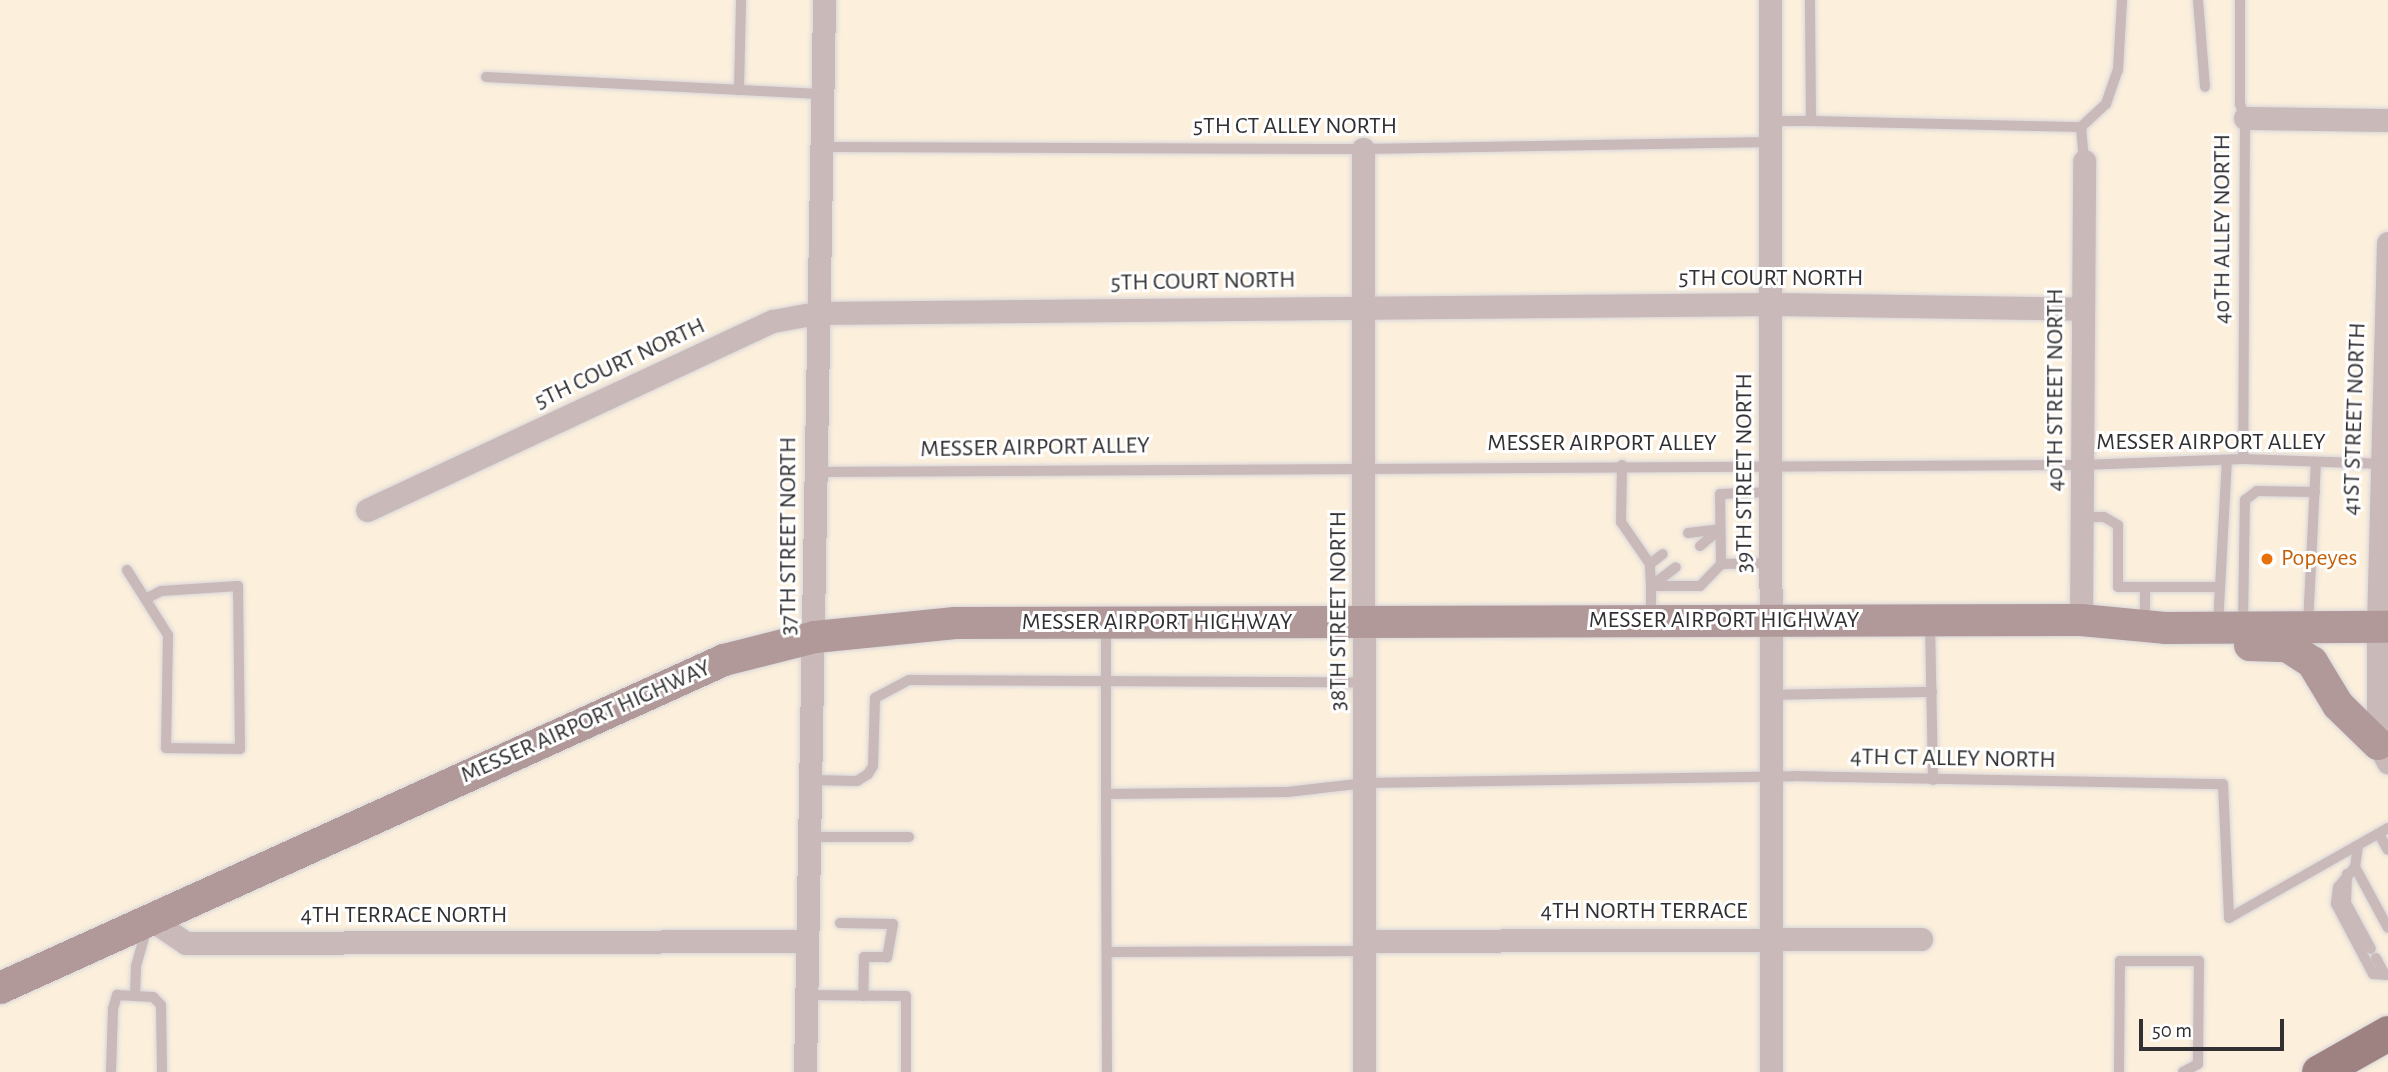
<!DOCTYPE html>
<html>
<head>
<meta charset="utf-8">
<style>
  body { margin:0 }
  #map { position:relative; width:2388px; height:1072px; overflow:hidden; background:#fefaff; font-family:"Alegreya Sans",sans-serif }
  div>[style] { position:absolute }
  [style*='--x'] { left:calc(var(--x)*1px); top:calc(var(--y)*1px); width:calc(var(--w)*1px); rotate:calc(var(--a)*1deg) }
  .industrial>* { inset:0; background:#fcf0dc; transform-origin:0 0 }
  .roads { filter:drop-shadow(0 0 2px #d9d6da) drop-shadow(0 0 2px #d9d6da) }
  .lane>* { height:10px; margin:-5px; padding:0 5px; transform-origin:5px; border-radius:5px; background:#cab9b9 }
  .street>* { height:23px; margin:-11.5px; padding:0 11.5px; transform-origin:11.5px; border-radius:11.5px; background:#cab9b9 }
  .secondary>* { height:32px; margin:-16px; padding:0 16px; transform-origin:16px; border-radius:16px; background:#b09998 }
  .primary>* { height:35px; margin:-17.5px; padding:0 17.5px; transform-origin:17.5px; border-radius:17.5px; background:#9e8181 }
  .dots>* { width:19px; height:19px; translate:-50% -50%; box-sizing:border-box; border:4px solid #fff; border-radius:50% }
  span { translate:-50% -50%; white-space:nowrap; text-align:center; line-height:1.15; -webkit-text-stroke:6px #fff; paint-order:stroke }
  .street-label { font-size:24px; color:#323032 }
  .food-label { font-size:24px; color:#c56008 }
  .left { translate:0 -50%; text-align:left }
  .scale { position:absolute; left:2139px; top:1019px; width:145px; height:32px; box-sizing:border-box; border:4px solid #323032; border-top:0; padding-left:9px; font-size:21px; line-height:24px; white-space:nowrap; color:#323032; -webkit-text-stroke:5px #fff; paint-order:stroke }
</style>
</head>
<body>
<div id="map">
  <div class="industrial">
    <div style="left:0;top:0;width:2388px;height:1072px"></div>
  </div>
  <div class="roads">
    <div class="lane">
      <div style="--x:2198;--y:0;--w:87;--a:85.4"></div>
      <div style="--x:2240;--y:0;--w:104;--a:90"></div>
      <div style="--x:2240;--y:104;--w:15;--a:70"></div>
      <div style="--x:2245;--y:118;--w:341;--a:90.3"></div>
      <div style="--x:486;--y:77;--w:334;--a:2.9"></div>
      <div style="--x:739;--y:90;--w:90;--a:-88.7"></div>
      <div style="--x:1772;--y:121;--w:39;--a:0"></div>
      <div style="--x:1811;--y:121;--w:121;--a:-90.5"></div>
      <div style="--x:1811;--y:121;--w:270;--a:1.3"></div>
      <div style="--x:821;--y:142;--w:13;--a:23"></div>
      <div style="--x:833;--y:147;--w:530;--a:0.22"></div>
      <div style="--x:1363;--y:149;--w:407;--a:-1"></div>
      <div style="--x:2084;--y:161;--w:34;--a:-95"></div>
      <div style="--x:2081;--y:127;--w:34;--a:-43"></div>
      <div style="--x:2106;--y:104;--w:36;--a:-71"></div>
      <div style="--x:2118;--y:70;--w:70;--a:-86.7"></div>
      <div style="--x:1622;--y:465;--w:57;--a:91"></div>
      <div style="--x:1621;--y:522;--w:51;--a:55.4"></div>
      <div style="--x:816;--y:472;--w:1266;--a:-0.32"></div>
      <div style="--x:2082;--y:465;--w:161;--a:-2.1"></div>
      <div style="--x:2243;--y:459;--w:142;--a:2"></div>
      <div style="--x:2081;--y:517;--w:23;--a:0"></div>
      <div style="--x:2104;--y:517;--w:16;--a:30"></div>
      <div style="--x:2118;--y:525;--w:62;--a:90"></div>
      <div style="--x:2118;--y:587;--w:102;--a:0"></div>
      <div style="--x:1688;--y:533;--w:32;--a:-7"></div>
      <div style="--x:1700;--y:546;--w:26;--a:-40"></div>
      <div style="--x:1721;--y:564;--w:49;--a:-1.2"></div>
      <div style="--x:127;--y:570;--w:77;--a:57.8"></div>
      <div style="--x:168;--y:635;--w:113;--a:91"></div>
      <div style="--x:166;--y:748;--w:74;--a:0.8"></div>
      <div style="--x:240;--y:749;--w:163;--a:-90.7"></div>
      <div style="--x:238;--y:586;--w:77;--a:176.3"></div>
      <div style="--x:161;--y:591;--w:16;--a:153"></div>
      <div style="--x:1651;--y:586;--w:22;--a:-93"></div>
      <div style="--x:1650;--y:564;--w:16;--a:-38"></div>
      <div style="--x:1651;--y:586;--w:31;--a:-37"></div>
      <div style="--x:2145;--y:587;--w:36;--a:90"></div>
      <div style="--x:1651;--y:618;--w:32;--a:-90"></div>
      <div style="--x:1651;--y:586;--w:49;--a:0"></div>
      <div style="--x:1700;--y:586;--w:30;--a:-46"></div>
      <div style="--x:1721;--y:564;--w:70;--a:-90.8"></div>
      <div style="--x:1720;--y:494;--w:51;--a:-2.2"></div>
      <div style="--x:1930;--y:622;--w:158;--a:88.9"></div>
      <div style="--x:2243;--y:623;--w:123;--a:-89.1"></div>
      <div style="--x:2245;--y:500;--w:15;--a:-37"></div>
      <div style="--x:2257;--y:491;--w:58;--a:1"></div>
      <div style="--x:1106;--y:625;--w:169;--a:90"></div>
      <div style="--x:1106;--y:794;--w:181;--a:-0.6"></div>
      <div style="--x:1287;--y:792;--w:80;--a:-6.5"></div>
      <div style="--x:1366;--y:783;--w:428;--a:-0.9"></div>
      <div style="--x:1794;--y:776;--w:429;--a:1.1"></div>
      <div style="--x:2223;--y:784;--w:134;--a:87.4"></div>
      <div style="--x:2229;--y:918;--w:183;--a:-29.5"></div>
      <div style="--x:2218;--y:625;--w:165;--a:-86.9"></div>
      <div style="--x:2308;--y:625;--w:163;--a:-87.2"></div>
      <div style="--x:1771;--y:695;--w:161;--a:-1.1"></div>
      <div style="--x:813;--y:780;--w:44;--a:1.3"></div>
      <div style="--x:857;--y:781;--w:13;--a:-32"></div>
      <div style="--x:868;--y:774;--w:9;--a:-58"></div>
      <div style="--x:873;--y:766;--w:68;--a:-88.3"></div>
      <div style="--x:875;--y:698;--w:38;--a:-28"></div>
      <div style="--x:909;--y:680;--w:457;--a:0.3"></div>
      <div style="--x:1106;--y:794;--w:278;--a:89.8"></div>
      <div style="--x:2379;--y:834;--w:18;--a:61"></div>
      <div style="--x:810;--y:837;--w:99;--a:0"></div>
      <div style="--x:2358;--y:846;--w:21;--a:98"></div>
      <div style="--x:2355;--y:867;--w:26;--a:130"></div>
      <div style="--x:2338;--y:887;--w:17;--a:97"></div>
      <div style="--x:2336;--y:904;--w:79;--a:62.1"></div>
      <div style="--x:2373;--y:974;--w:15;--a:4"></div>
      <div style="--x:2355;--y:867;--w:69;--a:61.6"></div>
      <div style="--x:2347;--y:874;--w:29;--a:92"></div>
      <div style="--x:2346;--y:903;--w:52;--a:61.5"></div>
      <div style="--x:840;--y:923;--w:53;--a:1.1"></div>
      <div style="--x:893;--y:924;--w:34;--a:100"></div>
      <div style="--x:887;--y:957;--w:23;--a:180"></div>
      <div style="--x:864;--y:957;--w:39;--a:91"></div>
      <div style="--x:1107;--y:952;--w:259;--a:-0.2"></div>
      <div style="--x:2376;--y:958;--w:19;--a:62"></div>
      <div style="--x:806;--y:995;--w:100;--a:0.6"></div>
      <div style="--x:906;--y:996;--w:76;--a:90"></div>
      <div style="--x:135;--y:996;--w:18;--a:3"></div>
      <div style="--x:153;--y:997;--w:11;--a:45"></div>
      <div style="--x:161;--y:1005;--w:67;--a:89.1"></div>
      <div style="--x:111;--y:1072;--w:63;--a:-88.2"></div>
      <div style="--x:113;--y:1009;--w:15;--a:-74"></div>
      <div style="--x:117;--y:995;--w:18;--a:3"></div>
      <div style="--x:135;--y:996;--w:30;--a:-88"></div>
      <div style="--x:136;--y:966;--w:41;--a:-74.2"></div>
      <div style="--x:2119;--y:1072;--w:111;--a:-89.5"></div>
      <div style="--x:2120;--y:961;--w:79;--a:0"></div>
      <div style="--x:2199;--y:961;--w:103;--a:90.6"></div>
      <div style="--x:2198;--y:1064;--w:17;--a:152"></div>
    </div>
    <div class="street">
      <div style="--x:1770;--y:0;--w:1072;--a:89.95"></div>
      <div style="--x:2245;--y:118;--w:143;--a:0.8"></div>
      <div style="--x:1363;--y:149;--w:923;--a:89.94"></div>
      <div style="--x:2388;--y:243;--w:385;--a:91.5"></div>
      <div style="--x:2378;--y:628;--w:116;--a:90"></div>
      <div style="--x:2378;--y:744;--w:21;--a:61"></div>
      <div style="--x:367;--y:510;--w:448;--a:-25"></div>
      <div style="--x:773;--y:321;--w:44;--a:-10.5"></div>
      <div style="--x:816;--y:313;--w:957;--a:-0.54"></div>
      <div style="--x:1773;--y:304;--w:310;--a:0.9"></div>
      <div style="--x:2081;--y:620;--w:459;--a:-89.6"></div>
      <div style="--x:150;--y:919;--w:43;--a:33.7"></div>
      <div style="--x:186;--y:943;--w:620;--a:-0.18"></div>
      <div style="--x:1367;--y:941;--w:554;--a:-0.21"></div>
      <div style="--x:805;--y:1072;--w:1072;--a:-88.98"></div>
    </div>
    <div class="secondary">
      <div style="--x:2250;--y:645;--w:37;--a:2"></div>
      <div style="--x:2287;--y:646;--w:30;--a:33"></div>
      <div style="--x:2312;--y:662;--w:50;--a:58.8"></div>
      <div style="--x:2338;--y:705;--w:56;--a:44.3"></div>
      <div style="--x:0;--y:988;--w:795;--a:-24.37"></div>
      <div style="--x:724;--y:660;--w:94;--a:-14.2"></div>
      <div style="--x:815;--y:637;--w:141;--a:-5.7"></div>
      <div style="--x:955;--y:623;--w:1126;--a:-0.15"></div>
      <div style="--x:2081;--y:620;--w:84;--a:5.4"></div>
      <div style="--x:2165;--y:628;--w:223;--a:-0.3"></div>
    </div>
    <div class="primary">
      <div style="--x:2319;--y:1072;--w:79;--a:-29.5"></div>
    </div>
  </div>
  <div class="dots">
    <div style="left:2267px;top:559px;background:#e8710a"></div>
  </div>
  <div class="street-label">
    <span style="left:1295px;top:127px">5TH CT ALLEY NORTH</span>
    <span style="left:2223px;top:229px;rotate:-90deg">40TH ALLEY NORTH</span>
    <span style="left:1771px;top:279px">5TH COURT NORTH</span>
    <span style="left:1203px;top:282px;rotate:-1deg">5TH COURT NORTH</span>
    <span style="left:620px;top:364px;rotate:-25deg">5TH COURT NORTH</span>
    <span style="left:2056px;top:390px;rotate:-90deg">40TH STREET NORTH</span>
    <span style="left:2355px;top:419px;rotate:-88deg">41ST STREET NORTH</span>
    <span style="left:2211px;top:443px">MESSER AIRPORT ALLEY</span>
    <span style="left:1602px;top:444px">MESSER AIRPORT ALLEY</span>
    <span style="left:1035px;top:448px;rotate:-1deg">MESSER AIRPORT ALLEY</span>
    <span style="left:1745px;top:473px;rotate:-90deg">39TH STREET NORTH</span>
    <span style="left:789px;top:536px;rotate:-90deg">37TH STREET NORTH</span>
    <span style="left:1339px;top:611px;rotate:-90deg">38TH STREET NORTH</span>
    <span style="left:1724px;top:621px">MESSER AIRPORT HIGHWAY</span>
    <span style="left:1157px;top:623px">MESSER AIRPORT HIGHWAY</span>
    <span style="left:586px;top:722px;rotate:-24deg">MESSER AIRPORT HIGHWAY</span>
    <span style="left:1953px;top:759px;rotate:1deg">4TH CT ALLEY NORTH</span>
    <span style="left:1644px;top:912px">4TH NORTH TERRACE</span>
    <span style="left:404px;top:916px">4TH TERRACE NORTH</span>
  </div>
  <div class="food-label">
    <span class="left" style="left:2281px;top:559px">Popeyes</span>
  </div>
  <div class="scale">50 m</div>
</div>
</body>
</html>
